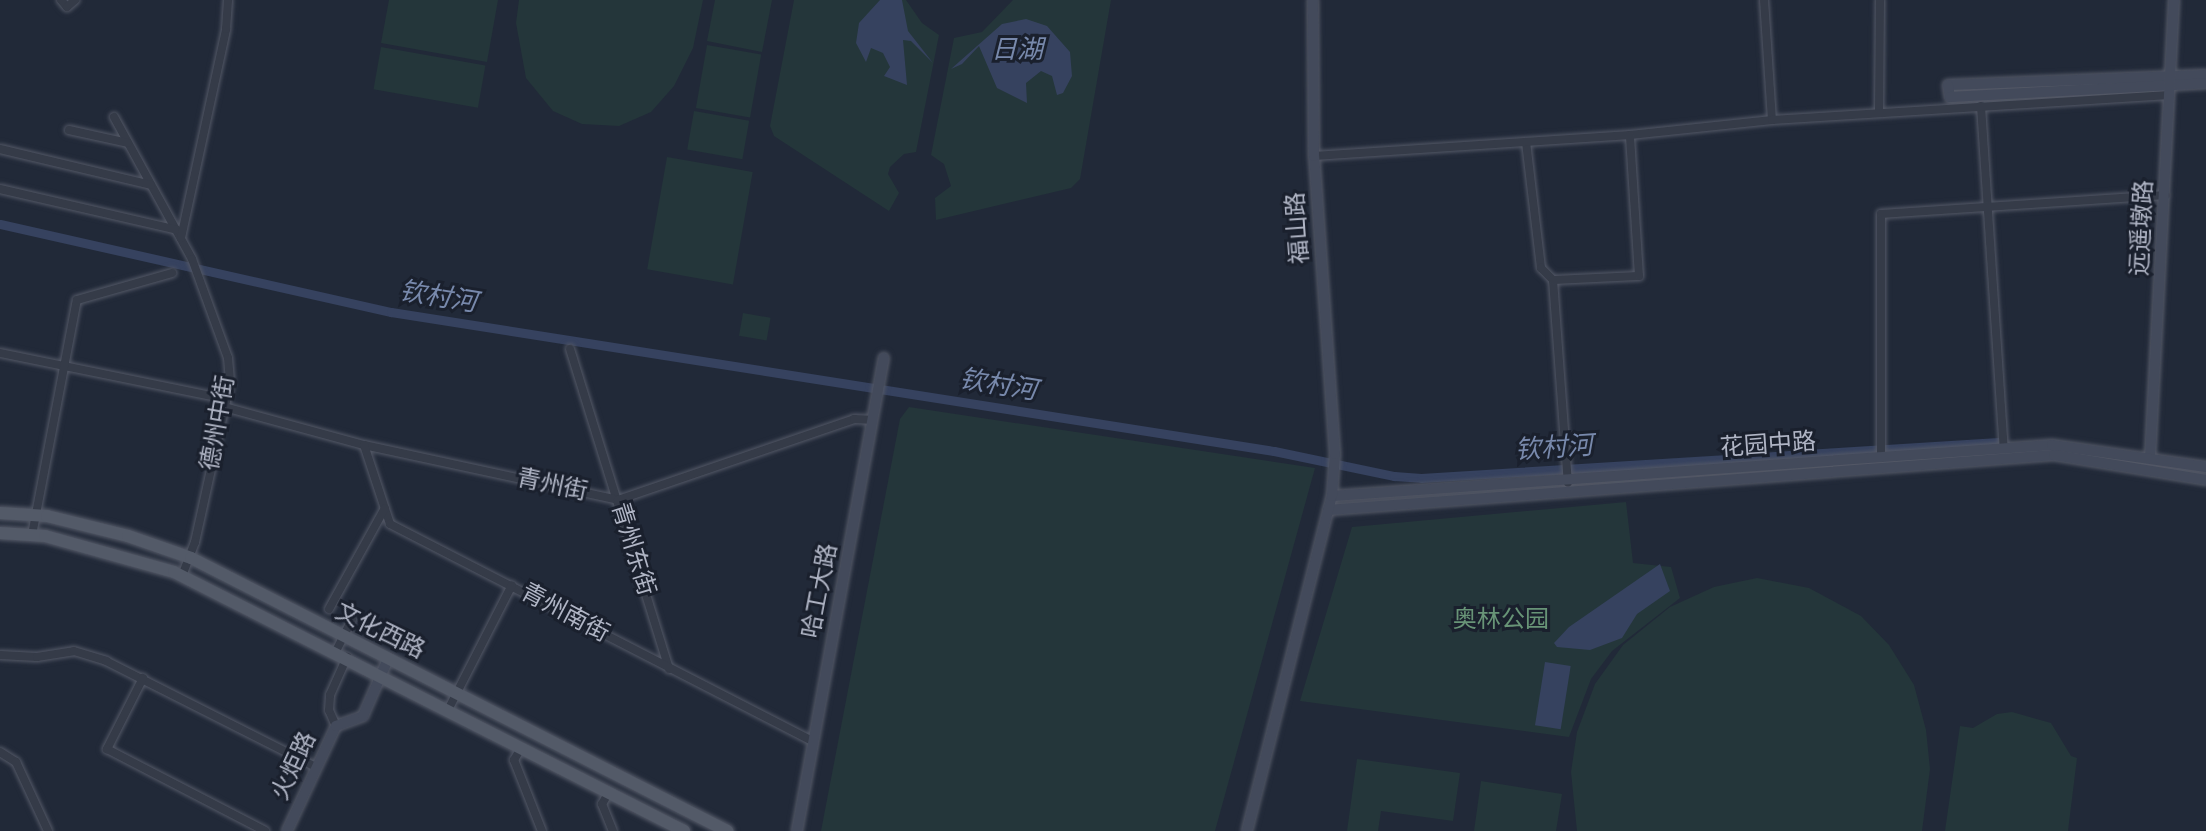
<!DOCTYPE html>
<html>
<head>
<meta charset="utf-8">
<style>
  body { margin:0 }
  #map { position:relative; width:2206px; height:831px; overflow:hidden; background:#212938; font-family:"Sofia Sans Condensed","Noto Sans SC",sans-serif }
  div>[style] { position:absolute }
  [style*='--x'] { left:calc(var(--x)*1px); top:calc(var(--y)*1px); width:calc(var(--w)*1px); rotate:calc(var(--a)*1deg) }
  .green>* { inset:0; background:#24363a; transform-origin:0 0 }
  .water>* { inset:0; background:#36425f; transform-origin:0 0 }
  .canal>* { height:9px; margin:-4.5px; padding:0 4.5px; transform-origin:4.5px; border-radius:4.5px; background:#36425f }
  .roads { filter:drop-shadow(0 0 2px #535866) drop-shadow(0 0 2px #535866) }
  .street>* { height:8px; margin:-4px; padding:0 4px; transform-origin:4px; border-radius:4px; background:#353b48 }
  .secondary>* { height:10px; margin:-5px; padding:0 5px; transform-origin:5px; border-radius:5px; background:#434a5b }
  .primary>* { height:12px; margin:-6px; padding:0 6px; transform-origin:6px; border-radius:6px; background:#535a68 }
  span { translate:-50% -50%; white-space:nowrap; text-align:center; line-height:1.15; -webkit-text-stroke:6px #1a202d; paint-order:stroke }
  .street-label { font-size:24px; color:#b0b5c5 }
  .park-label { font-size:24px; color:#689477 }
  .water-label { font-size:26px; color:#7889ac; font-style:italic }
</style>
</head>
<body>
<div id="map">
  <div class="green">
    <div style="clip-path:polygon(389px 0,498px 0,487px 62px,381px 43px)"></div>
    <div style="clip-path:polygon(519px 0,703px 0,693px 48px,674px 86px,651px 112px,619px 126px,582px 124px,553px 111px,526px 78px,516px 23px)"></div>
    <div style="clip-path:polygon(715px 0,772px 0,762px 52px,707px 41px)"></div>
    <div style="clip-path:polygon(794px 0,906px 0,922px 23px,939px 35px,916px 152px,904px 154px,890px 167px,888px 174px,899px 193px,889px 211px,774px 136px,770px 126px)"></div>
    <div style="clip-path:polygon(1013px 0,1111px 0,1080px 179px,1071px 188px,936px 220px,935px 198px,951px 186px,944px 164px,931px 155px,954px 38px,982px 32px)"></div>
    <div style="left:707px;top:45px;width:55px;height:64px;rotate:10deg"></div>
    <div style="left:381px;top:47px;width:106px;height:43px;rotate:10deg"></div>
    <div style="left:694px;top:111px;width:56px;height:39px;rotate:10deg"></div>
    <div style="left:667px;top:157px;width:87px;height:114px;rotate:10deg"></div>
    <div style="left:743px;top:313px;width:28px;height:23px;rotate:10deg"></div>
    <div style="clip-path:polygon(909px 407px,1315px 468px,1215px 831px,821px 831px,900px 419px)"></div>
    <div style="clip-path:polygon(1626px 502px,1633px 563px,1671px 567px,1680px 598px,1612px 651px,1591px 679px,1569px 737px,1300px 701px,1352px 527px)"></div>
    <div style="clip-path:polygon(1757px 578px,1809px 588px,1861px 616px,1889px 645px,1914px 685px,1926px 730px,1930px 769px,1922px 831px,1577px 831px,1571px 772px,1577px 732px,1595px 684px,1623px 645px,1670px 607px,1714px 587px)"></div>
    <div style="clip-path:polygon(2012px 712px,2051px 723px,2071px 756px,2077px 758px,2068px 831px,1945px 831px,1960px 726px,1973px 728px,1997px 714px)"></div>
    <div style="clip-path:polygon(1357px 759px,1460px 773px,1453px 821px,1381px 811px,1378px 831px,1347px 831px)"></div>
    <div style="clip-path:polygon(1481px 781px,1562px 794px,1556px 831px,1474px 831px)"></div>
  </div>
  <div class="water">
    <div style="clip-path:polygon(880px 0,902px 0,908px 31px,933px 63px,911px 41px,903px 40px,907px 85px,884px 76px,890px 67px,883px 53px,871px 48px,866px 62px,856px 43px,859px 23px)"></div>
    <div style="clip-path:polygon(1026px 19px,1047px 26px,1070px 52px,1072px 76px,1063px 93px,1057px 95px,1052px 76px,1041px 71px,1026px 83px,1027px 103px,997px 88px,979px 46px,962px 64px,951px 69px,1002px 24px)"></div>
    <div style="clip-path:polygon(1660px 564px,1670px 591px,1637px 614px,1622px 638px,1590px 650px,1557px 647px,1554px 643px,1569px 627px)"></div>
    <div style="left:1545px;top:662px;width:26px;height:64px;rotate:9deg"></div>
  </div>
  <div class="canal">
    <div style="--x:0;--y:224;--w:401;--a:12.7"></div>
    <div style="--x:391;--y:312;--w:894;--a:8.95"></div>
    <div style="--x:1274;--y:451;--w:123;--a:11.8"></div>
    <div style="--x:1394;--y:476;--w:27;--a:4"></div>
    <div style="--x:1421;--y:478;--w:579;--a:-3.56"></div>
  </div>
  <div class="roads">
    <div class="street">
      <div style="--x:61;--y:0;--w:9;--a:49"></div>
      <div style="--x:67;--y:7;--w:11;--a:-41"></div>
      <div style="--x:1764;--y:0;--w:120;--a:86.2"></div>
      <div style="--x:1981;--y:106;--w:343;--a:86.2"></div>
      <div style="--x:1879;--y:113;--w:113;--a:-89.5"></div>
      <div style="--x:114;--y:117;--w:162;--a:61.2"></div>
      <div style="--x:192;--y:259;--w:105;--a:70"></div>
      <div style="--x:228;--y:358;--w:25;--a:85"></div>
      <div style="--x:230;--y:383;--w:163;--a:102.4"></div>
      <div style="--x:195;--y:542;--w:36;--a:111"></div>
      <div style="--x:69;--y:130;--w:60;--a:12.4"></div>
      <div style="--x:1526;--y:142;--w:127;--a:83.2"></div>
      <div style="--x:1541;--y:268;--w:17;--a:45"></div>
      <div style="--x:1553;--y:280;--w:203;--a:85.8"></div>
      <div style="--x:0;--y:149;--w:155;--a:13.4"></div>
      <div style="--x:1314;--y:156;--w:317;--a:-3.8"></div>
      <div style="--x:1630;--y:135;--w:143;--a:-6"></div>
      <div style="--x:1772;--y:120;--w:398;--a:-3.6"></div>
      <div style="--x:0;--y:189;--w:182;--a:13"></div>
      <div style="--x:181;--y:238;--w:214;--a:-77.8"></div>
      <div style="--x:226;--y:29;--w:29;--a:-86"></div>
      <div style="--x:1553;--y:280;--w:86;--a:-2.7"></div>
      <div style="--x:1639;--y:276;--w:141;--a:-93.7"></div>
      <div style="--x:570;--y:349;--w:335;--a:72.8"></div>
      <div style="--x:0;--y:353;--w:231;--a:11.5"></div>
      <div style="--x:224;--y:407;--w:145;--a:15.2"></div>
      <div style="--x:364;--y:445;--w:260;--a:12.2"></div>
      <div style="--x:618;--y:500;--w:250;--a:-18.9"></div>
      <div style="--x:854;--y:419;--w:19;--a:3"></div>
      <div style="--x:364;--y:445;--w:83;--a:71.8"></div>
      <div style="--x:390;--y:524;--w:475;--a:27.2"></div>
      <div style="--x:1881;--y:458;--w:244;--a:-90"></div>
      <div style="--x:1881;--y:214;--w:285;--a:-3.8"></div>
      <div style="--x:32;--y:535;--w:239;--a:-79.2"></div>
      <div style="--x:77;--y:300;--w:99;--a:-15.9"></div>
      <div style="--x:329;--y:609;--w:115;--a:-61"></div>
      <div style="--x:336;--y:651;--w:35;--a:-63"></div>
      <div style="--x:0;--y:655;--w:37;--a:3"></div>
      <div style="--x:37;--y:657;--w:37;--a:-9"></div>
      <div style="--x:74;--y:651;--w:34;--a:17"></div>
      <div style="--x:106;--y:661;--w:235;--a:26.8"></div>
      <div style="--x:143;--y:678;--w:80;--a:116.9"></div>
      <div style="--x:107;--y:749;--w:178;--a:27.4"></div>
      <div style="--x:448;--y:710;--w:140;--a:-62.9"></div>
      <div style="--x:336;--y:726;--w:17;--a:-114"></div>
      <div style="--x:329;--y:710;--w:15;--a:-86"></div>
      <div style="--x:330;--y:695;--w:42;--a:-65.9"></div>
      <div style="--x:521;--y:748;--w:14;--a:120"></div>
      <div style="--x:514;--y:760;--w:76;--a:68.5"></div>
      <div style="--x:0;--y:752;--w:19;--a:32"></div>
      <div style="--x:16;--y:762;--w:76;--a:65.1"></div>
      <div style="--x:609;--y:792;--w:14;--a:120"></div>
      <div style="--x:602;--y:804;--w:29;--a:68"></div>
    </div>
    <div class="secondary">
      <div style="--x:2206;--y:75;--w:258;--a:177.8"></div>
      <div style="--x:1948;--y:85;--w:12;--a:81"></div>
      <div style="--x:1950;--y:97;--w:256;--a:-3.1"></div>
      <div style="--x:2150;--y:458;--w:459;--a:-87"></div>
      <div style="--x:1332;--y:496;--w:722;--a:-4.05"></div>
      <div style="--x:2052;--y:445;--w:156;--a:8.1"></div>
      <div style="--x:1328;--y:510;--w:728;--a:-4.33"></div>
      <div style="--x:2054;--y:455;--w:154;--a:9.3"></div>
      <div style="--x:287;--y:831;--w:116;--a:-65"></div>
      <div style="--x:336;--y:726;--w:29;--a:-20"></div>
      <div style="--x:363;--y:716;--w:62;--a:-66.3"></div>
      <div style="--x:797;--y:831;--w:481;--a:-79.6"></div>
      <div style="--x:1247;--y:831;--w:346;--a:-75.8"></div>
      <div style="--x:1332;--y:496;--w:42;--a:-85.9"></div>
      <div style="--x:1335;--y:454;--w:299;--a:-94"></div>
      <div style="--x:1314;--y:156;--w:156;--a:-90.4"></div>
    </div>
    <div class="primary">
      <div style="--x:0;--y:513;--w:47;--a:3.7"></div>
      <div style="--x:47;--y:516;--w:83;--a:13.9"></div>
      <div style="--x:128;--y:536;--w:67;--a:19.2"></div>
      <div style="--x:191;--y:558;--w:602;--a:26.99"></div>
      <div style="--x:0;--y:533;--w:45;--a:3.8"></div>
      <div style="--x:45;--y:536;--w:134;--a:15.6"></div>
      <div style="--x:174;--y:572;--w:572;--a:26.92"></div>
    </div>
  </div>
  <div class="street-label">
    <span style="left:1298px;top:228px;rotate:-94deg">福山路</span>
    <span style="left:2142px;top:228px;rotate:-87deg">远遥墩路</span>
    <span style="left:218px;top:423px;rotate:-80deg">德州中街</span>
    <span style="left:1768px;top:445px;rotate:-4deg">花园中路</span>
    <span style="left:552px;top:485px;rotate:12deg">青州街</span>
    <span style="left:633px;top:549px;rotate:73deg">青州东街</span>
    <span style="left:820px;top:591px;rotate:-79deg">哈工大路</span>
    <span style="left:565px;top:613px;rotate:28deg">青州南街</span>
    <span style="left:380px;top:631px;rotate:26deg">文化西路</span>
    <span style="left:294px;top:766px;rotate:-65deg">火炬路</span>
  </div>
  <div class="park-label">
    <span style="left:1501px;top:620px">奥林公园</span>
  </div>
  <div class="water-label">
    <span style="left:1017px;top:51px">日湖</span>
    <span style="left:438px;top:298px;rotate:9deg">钦村河</span>
    <span style="left:998px;top:386px;rotate:9deg">钦村河</span>
    <span style="left:1554px;top:449px;rotate:-4deg">钦村河</span>
  </div>
</div>
</body>
</html>
